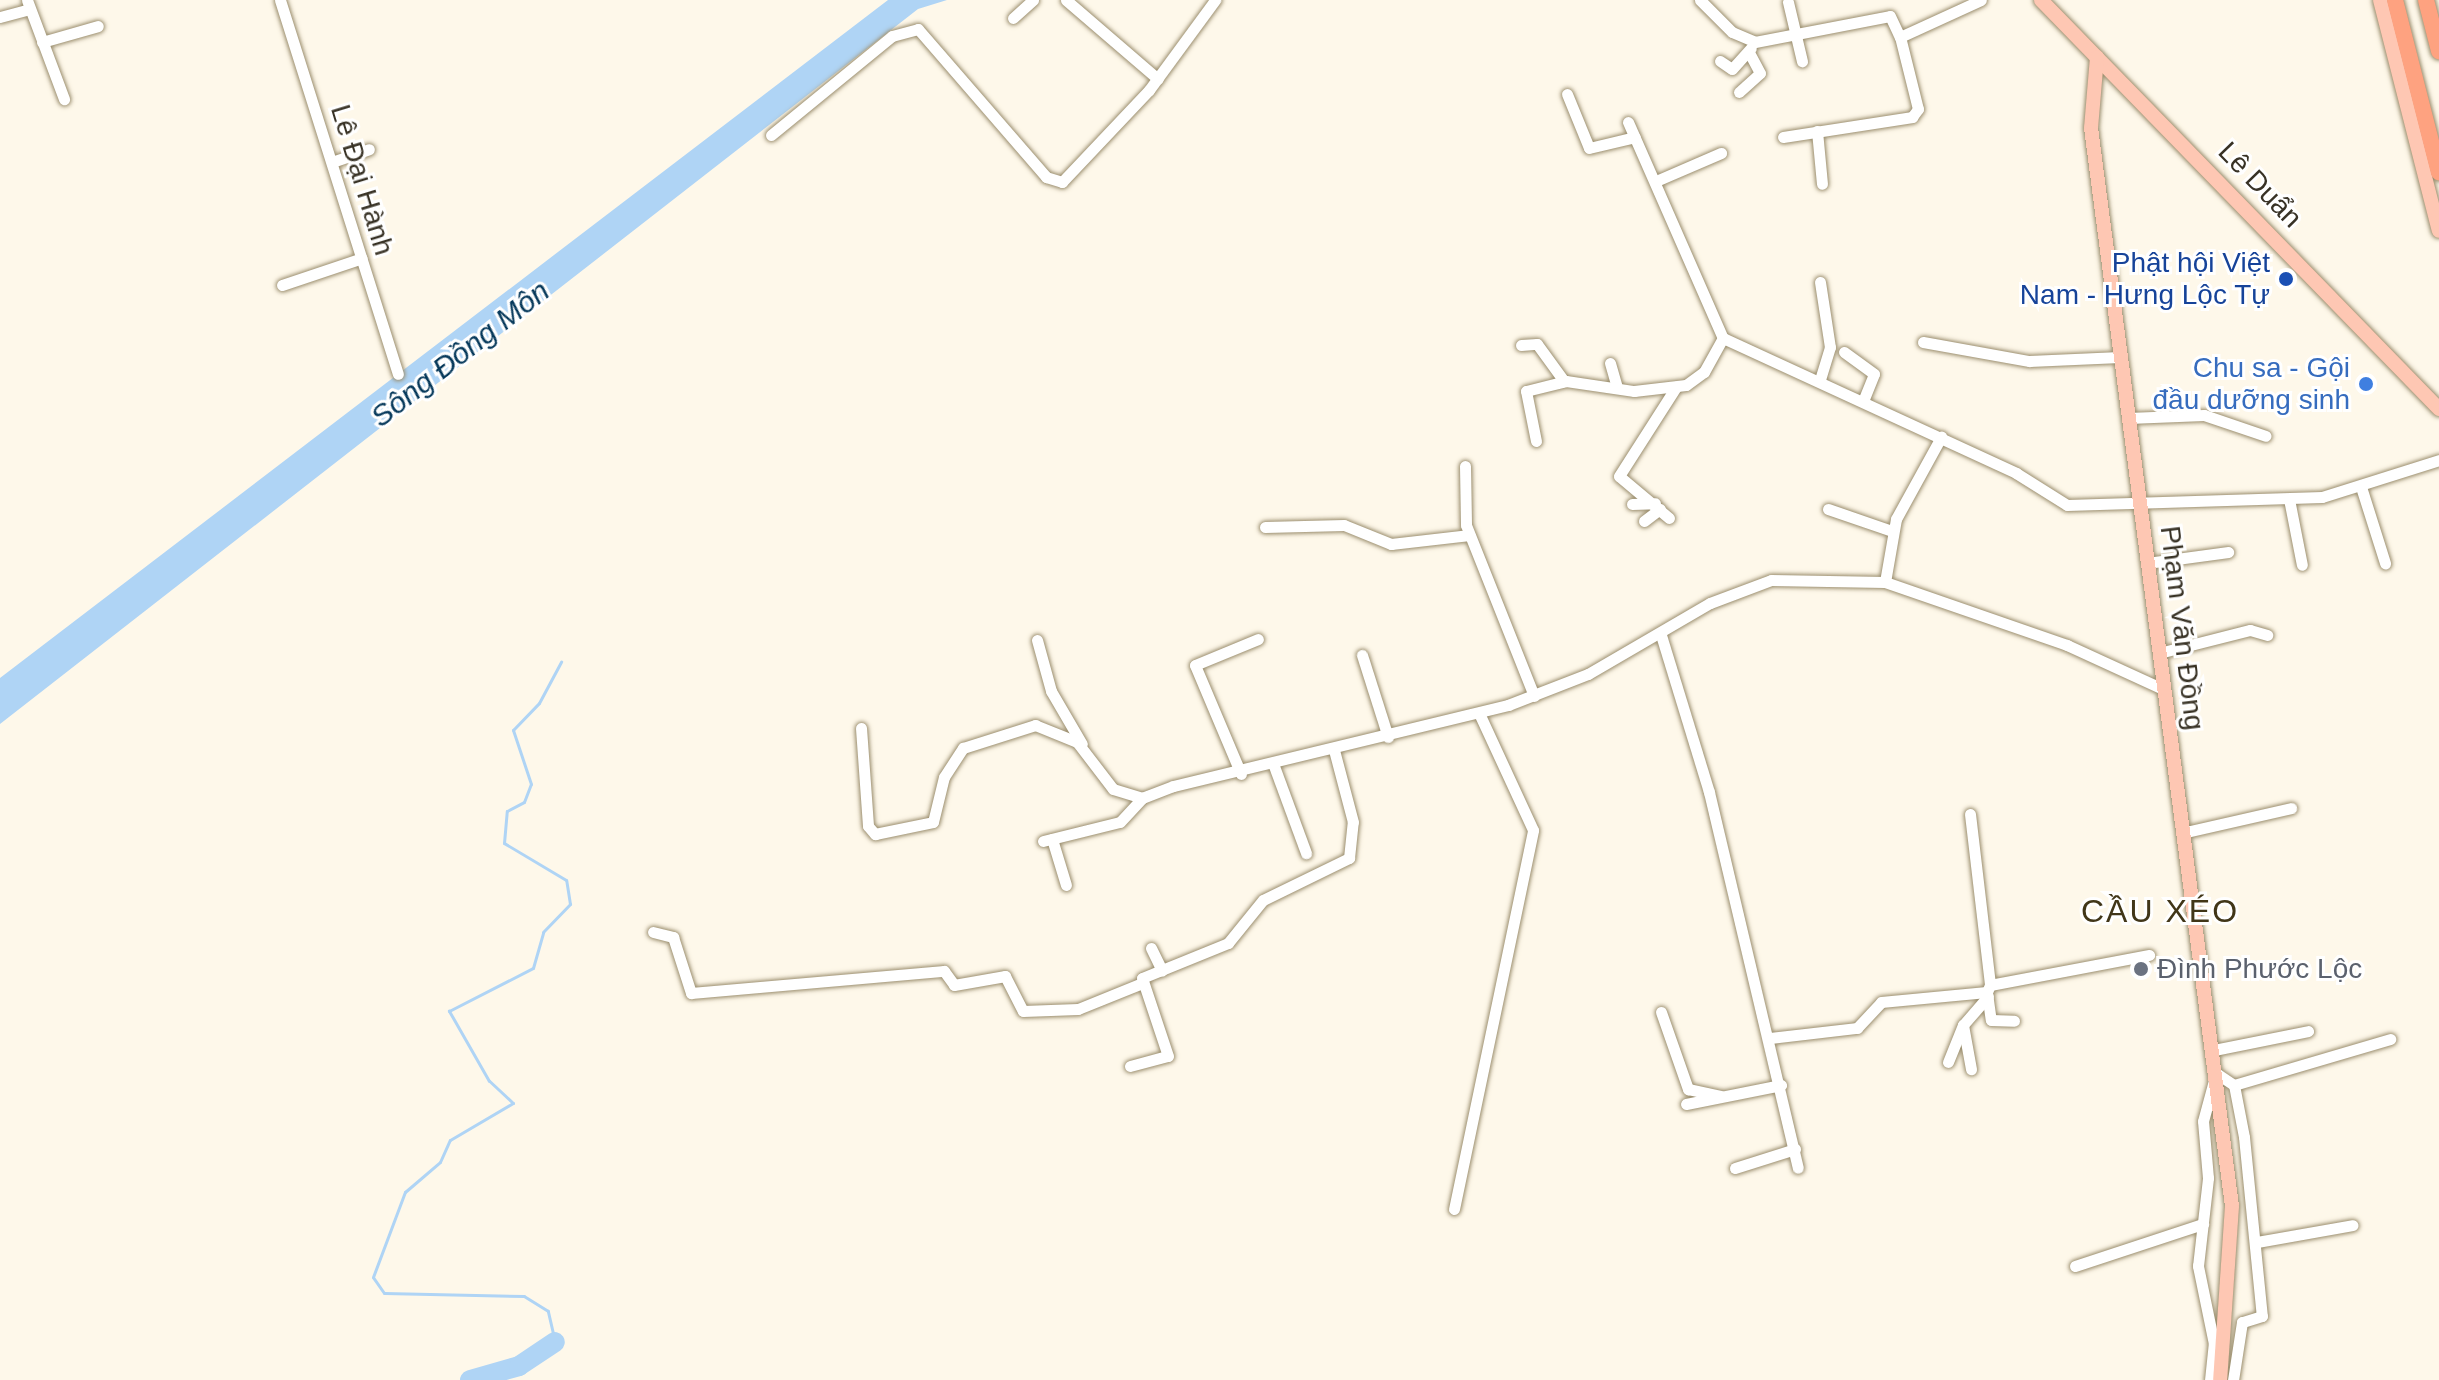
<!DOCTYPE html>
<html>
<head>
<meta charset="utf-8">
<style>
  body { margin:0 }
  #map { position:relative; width:2439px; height:1380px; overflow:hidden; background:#fef8ea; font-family:Helvetica,sans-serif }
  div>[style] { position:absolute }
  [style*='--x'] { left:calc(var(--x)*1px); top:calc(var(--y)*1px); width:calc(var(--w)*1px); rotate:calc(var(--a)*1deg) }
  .water>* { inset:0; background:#afd4f5 }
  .stream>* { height:3px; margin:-1.5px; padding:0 1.5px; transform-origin:1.5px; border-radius:1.5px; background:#afd4f5 }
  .river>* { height:20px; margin:-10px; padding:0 10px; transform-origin:10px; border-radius:10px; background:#afd4f5 }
  .roads { filter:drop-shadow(0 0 2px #9b8e6e) drop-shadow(0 0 2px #9b8e6e) }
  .minor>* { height:11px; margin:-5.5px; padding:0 5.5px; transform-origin:5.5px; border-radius:5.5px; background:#fff }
  .major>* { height:14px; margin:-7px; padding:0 7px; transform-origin:7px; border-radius:7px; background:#fec7b3 }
  .highway>* { height:16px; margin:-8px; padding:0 8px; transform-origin:8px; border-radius:8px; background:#fea280 }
  .dots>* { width:22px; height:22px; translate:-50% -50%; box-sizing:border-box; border:4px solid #fff; border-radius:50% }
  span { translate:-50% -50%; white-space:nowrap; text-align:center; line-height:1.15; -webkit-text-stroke:6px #fff; paint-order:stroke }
  .street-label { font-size:28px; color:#383225 }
  .transit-label { font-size:28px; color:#164399 }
  .right { translate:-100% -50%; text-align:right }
  .shop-label { font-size:28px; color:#366cbe }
  .worship-label { font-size:28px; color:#5b616d }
  .left { translate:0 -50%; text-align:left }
  .water-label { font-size:30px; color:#05385a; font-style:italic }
  .quarter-label { font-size:32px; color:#413618; letter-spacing:2px }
</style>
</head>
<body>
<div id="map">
  <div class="water">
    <div style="clip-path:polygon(888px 0,947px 0,918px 9px,0 724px,0 678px)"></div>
  </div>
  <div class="stream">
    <div style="--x:555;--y:1342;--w:32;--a:-103"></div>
    <div style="--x:548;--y:1311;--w:28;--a:-148"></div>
    <div style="--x:524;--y:1296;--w:140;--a:-178.8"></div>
    <div style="--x:384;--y:1293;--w:19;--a:-125"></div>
    <div style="--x:373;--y:1277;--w:91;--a:-69.4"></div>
    <div style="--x:405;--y:1192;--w:46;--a:-40.6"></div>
    <div style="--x:440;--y:1162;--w:24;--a:-66"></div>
    <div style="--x:450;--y:1140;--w:73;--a:-30.4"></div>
    <div style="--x:513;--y:1103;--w:33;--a:-137"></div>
    <div style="--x:489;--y:1081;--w:81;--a:-119.7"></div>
    <div style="--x:449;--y:1011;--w:94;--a:-27.1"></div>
    <div style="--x:533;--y:968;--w:37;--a:-74"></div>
    <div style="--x:543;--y:932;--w:39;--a:-46"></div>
    <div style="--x:570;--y:904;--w:24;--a:-99"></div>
    <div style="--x:566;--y:880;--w:72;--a:-149.2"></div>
    <div style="--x:504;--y:843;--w:32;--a:-85"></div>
    <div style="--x:507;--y:811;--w:19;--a:-28"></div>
    <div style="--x:524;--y:802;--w:19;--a:-69"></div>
    <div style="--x:531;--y:784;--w:57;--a:-108.4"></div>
    <div style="--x:513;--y:730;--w:37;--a:-46"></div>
    <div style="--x:539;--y:703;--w:47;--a:-61.8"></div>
  </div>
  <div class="river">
    <div style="--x:470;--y:1380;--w:51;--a:-15.9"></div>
    <div style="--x:519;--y:1366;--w:43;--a:-33.7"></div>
  </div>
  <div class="roads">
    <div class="minor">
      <div style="--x:27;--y:0;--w:106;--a:69.5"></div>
      <div style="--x:280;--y:0;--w:392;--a:72.5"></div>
      <div style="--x:1066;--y:0;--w:121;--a:40.7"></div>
      <div style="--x:1700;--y:0;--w:45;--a:45"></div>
      <div style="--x:1732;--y:32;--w:25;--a:23"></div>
      <div style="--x:1755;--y:42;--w:137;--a:-10.9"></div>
      <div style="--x:1890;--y:16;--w:23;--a:65"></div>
      <div style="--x:1900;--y:37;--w:89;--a:-24.6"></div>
      <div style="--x:1788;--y:2;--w:61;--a:76.7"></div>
      <div style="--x:0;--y:17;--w:30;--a:-15"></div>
      <div style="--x:1013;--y:18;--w:27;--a:-42"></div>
      <div style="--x:42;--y:42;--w:58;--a:-15.9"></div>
      <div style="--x:1720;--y:61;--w:14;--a:34"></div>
      <div style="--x:1732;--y:69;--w:28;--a:-48"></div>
      <div style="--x:1739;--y:92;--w:28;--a:-42"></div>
      <div style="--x:1760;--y:73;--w:24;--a:-118"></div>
      <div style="--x:1567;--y:94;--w:58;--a:67.8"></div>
      <div style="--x:1589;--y:148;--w:47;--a:-13.4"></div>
      <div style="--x:1628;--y:122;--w:236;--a:66.3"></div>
      <div style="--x:1723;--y:338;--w:323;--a:24.7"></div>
      <div style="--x:2016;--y:473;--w:60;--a:32.1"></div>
      <div style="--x:2067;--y:505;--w:255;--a:-1.8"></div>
      <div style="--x:2322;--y:497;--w:123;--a:-17.5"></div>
      <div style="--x:1817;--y:131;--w:53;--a:84.6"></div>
      <div style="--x:771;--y:135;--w:156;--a:-39.3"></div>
      <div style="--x:892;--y:36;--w:27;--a:-15"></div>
      <div style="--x:918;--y:29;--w:196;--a:49.1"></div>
      <div style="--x:1046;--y:177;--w:17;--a:17"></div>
      <div style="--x:1062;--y:182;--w:127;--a:-46.6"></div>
      <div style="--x:1149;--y:90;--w:112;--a:-53.7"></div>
      <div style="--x:1783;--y:137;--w:131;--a:-8.8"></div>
      <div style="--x:1912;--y:117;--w:10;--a:-53"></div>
      <div style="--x:1918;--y:109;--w:74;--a:-104"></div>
      <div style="--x:332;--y:162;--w:39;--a:-19"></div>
      <div style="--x:1656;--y:181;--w:71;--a:-23.3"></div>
      <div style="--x:1820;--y:282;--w:66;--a:81.3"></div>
      <div style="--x:1830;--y:347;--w:34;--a:107"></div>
      <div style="--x:282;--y:285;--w:84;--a:-18.6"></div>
      <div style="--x:1923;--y:342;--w:108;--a:10.2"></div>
      <div style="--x:2029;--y:361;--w:91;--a:-2.5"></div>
      <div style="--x:1521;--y:345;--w:16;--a:-4"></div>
      <div style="--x:1537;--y:344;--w:46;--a:53.9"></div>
      <div style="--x:1844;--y:352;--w:37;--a:36"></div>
      <div style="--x:1874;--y:374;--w:29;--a:112"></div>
      <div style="--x:1610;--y:363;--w:26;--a:74"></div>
      <div style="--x:2128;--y:418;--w:76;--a:-2.3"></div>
      <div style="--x:2204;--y:415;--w:65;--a:18.7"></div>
      <div style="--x:1536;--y:441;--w:51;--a:-101.3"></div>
      <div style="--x:1526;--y:391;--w:41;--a:-14"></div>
      <div style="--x:1566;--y:381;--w:69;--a:8.4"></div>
      <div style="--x:1634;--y:391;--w:52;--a:-6.6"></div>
      <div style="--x:1686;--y:385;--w:22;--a:-36"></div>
      <div style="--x:1704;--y:372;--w:39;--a:-61"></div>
      <div style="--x:1465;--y:466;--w:59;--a:89"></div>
      <div style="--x:1466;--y:525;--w:184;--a:68.3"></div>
      <div style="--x:2362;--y:490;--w:77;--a:72.5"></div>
      <div style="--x:2289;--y:499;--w:67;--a:78.9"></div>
      <div style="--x:1632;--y:504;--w:23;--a:-2"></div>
      <div style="--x:1828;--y:509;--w:68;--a:19"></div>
      <div style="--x:1669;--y:518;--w:65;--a:-140"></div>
      <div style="--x:1619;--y:476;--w:106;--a:-57.4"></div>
      <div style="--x:1644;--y:521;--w:20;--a:-37"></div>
      <div style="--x:1265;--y:527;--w:79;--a:-1.5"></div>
      <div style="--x:1344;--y:525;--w:51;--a:22"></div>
      <div style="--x:1391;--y:544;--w:79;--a:-6.6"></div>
      <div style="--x:2147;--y:563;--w:82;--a:-7.7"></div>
      <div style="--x:1885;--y:582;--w:64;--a:-80.1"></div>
      <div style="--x:1896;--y:519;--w:94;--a:-61.2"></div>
      <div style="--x:1661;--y:635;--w:164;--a:73"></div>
      <div style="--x:1709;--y:792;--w:386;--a:76.7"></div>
      <div style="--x:1037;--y:640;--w:53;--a:74.6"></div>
      <div style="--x:1051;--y:691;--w:61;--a:59.7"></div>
      <div style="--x:2159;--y:653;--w:94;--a:-14.2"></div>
      <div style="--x:2250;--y:630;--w:18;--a:16"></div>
      <div style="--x:1362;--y:655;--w:86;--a:72.4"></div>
      <div style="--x:861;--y:728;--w:98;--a:85.9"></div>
      <div style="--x:868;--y:826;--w:11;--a:49"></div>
      <div style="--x:875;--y:834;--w:59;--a:-11.7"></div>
      <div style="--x:933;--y:822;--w:46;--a:-76.3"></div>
      <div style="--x:944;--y:777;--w:35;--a:-57"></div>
      <div style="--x:963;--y:748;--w:76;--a:-17.7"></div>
      <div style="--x:1035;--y:725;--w:45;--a:22"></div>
      <div style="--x:1077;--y:742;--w:59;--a:52.5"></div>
      <div style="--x:1113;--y:789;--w:30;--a:17"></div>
      <div style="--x:1274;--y:766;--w:93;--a:69.8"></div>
      <div style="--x:1241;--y:774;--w:118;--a:-112.9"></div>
      <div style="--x:1195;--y:665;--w:68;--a:-22.4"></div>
      <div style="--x:1970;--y:814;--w:172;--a:83.3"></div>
      <div style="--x:2182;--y:833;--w:112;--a:-12.9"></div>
      <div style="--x:1052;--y:839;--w:48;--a:73.1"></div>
      <div style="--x:1043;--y:841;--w:79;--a:-13.9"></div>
      <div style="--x:1120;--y:822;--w:33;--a:-47"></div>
      <div style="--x:1142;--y:798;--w:33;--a:-21"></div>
      <div style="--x:1173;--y:786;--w:345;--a:-13.6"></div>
      <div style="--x:1508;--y:705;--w:86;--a:-21.2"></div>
      <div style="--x:1588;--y:674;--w:141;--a:-30.2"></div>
      <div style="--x:1710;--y:603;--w:65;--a:-20.7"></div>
      <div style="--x:1771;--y:580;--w:114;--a:1"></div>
      <div style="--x:1885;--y:582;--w:193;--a:19.1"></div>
      <div style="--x:2067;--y:645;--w:106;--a:24.6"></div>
      <div style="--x:653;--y:932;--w:21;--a:14"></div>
      <div style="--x:673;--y:937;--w:59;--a:72.2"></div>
      <div style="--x:691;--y:993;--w:254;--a:-5"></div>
      <div style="--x:944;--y:971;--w:17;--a:54"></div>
      <div style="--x:954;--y:985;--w:52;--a:-10"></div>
      <div style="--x:1005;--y:976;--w:39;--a:63"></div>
      <div style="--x:1023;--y:1011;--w:55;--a:-2.1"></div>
      <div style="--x:1078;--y:1009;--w:67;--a:-22"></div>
      <div style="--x:1151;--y:948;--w:25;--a:64"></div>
      <div style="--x:1987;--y:993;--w:27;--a:82"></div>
      <div style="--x:1991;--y:1020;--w:23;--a:2"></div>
      <div style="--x:1661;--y:1012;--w:82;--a:70.7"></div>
      <div style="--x:1688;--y:1089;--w:33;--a:12"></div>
      <div style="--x:1963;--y:1025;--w:45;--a:79.7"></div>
      <div style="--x:1770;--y:1038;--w:88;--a:-6.6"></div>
      <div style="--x:1857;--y:1028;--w:35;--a:-47"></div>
      <div style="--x:1881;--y:1002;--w:106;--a:-5.4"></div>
      <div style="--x:1987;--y:992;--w:8;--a:-67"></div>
      <div style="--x:1990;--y:985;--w:162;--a:-10.7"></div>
      <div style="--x:2214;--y:1050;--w:96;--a:-11.4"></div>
      <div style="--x:1948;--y:1062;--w:40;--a:-68"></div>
      <div style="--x:1963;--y:1025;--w:38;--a:-49"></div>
      <div style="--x:1130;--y:1066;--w:39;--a:-15"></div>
      <div style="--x:1168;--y:1056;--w:82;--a:-108.4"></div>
      <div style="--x:1142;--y:978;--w:93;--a:-22.1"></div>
      <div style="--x:1228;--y:943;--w:55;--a:-50.9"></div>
      <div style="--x:1263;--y:900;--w:96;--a:-26"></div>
      <div style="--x:1349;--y:858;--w:36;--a:-84"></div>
      <div style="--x:1353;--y:822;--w:74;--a:-104.8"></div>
      <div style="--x:2234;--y:1085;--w:163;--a:-16.4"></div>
      <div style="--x:1686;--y:1104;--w:97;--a:-11.3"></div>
      <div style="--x:1735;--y:1168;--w:63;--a:-17.6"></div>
      <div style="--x:1454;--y:1209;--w:387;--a:-78.2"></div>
      <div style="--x:1533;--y:830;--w:129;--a:-114.8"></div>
      <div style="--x:2257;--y:1242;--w:97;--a:-10"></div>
      <div style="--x:2075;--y:1266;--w:135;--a:-18.2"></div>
      <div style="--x:2210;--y:1380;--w:36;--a:-84"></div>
      <div style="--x:2214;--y:1344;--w:80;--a:-101.6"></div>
      <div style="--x:2198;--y:1266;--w:89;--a:-83.5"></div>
      <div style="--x:2208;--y:1178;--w:57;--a:-95"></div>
      <div style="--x:2203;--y:1121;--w:50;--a:-74.8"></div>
      <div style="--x:2216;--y:1073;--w:22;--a:34"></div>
      <div style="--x:2234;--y:1085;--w:53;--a:79.1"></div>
      <div style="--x:2244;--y:1137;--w:180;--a:84.3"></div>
      <div style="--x:2262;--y:1316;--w:21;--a:163"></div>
      <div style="--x:2242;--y:1322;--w:59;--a:98.8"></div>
    </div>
    <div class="major">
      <div style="--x:2041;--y:0;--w:571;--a:45.78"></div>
      <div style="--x:2380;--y:0;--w:238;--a:75.7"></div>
      <div style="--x:2097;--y:57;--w:71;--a:94.8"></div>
      <div style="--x:2091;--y:128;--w:1087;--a:82.55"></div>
      <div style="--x:2232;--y:1206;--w:174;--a:93.9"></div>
    </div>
    <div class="highway">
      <div style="--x:2395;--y:0;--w:178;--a:75.7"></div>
      <div style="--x:2426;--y:0;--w:53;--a:75.7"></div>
    </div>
  </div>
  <div class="dots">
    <div style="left:2286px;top:279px;background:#1a4fb4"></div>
    <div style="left:2366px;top:384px;background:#3f7fe0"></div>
    <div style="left:2141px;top:969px;background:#6b7280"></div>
  </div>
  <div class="street-label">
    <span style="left:362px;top:180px;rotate:73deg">Lê Đại Hành</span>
    <span style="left:2260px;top:185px;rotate:46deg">Lê Duẩn</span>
    <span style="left:2182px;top:628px;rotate:83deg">Phạm Văn Đồng</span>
  </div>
  <div class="transit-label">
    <span class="right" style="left:2270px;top:279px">Phật hội Việt<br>Nam - Hưng Lộc Tự</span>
  </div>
  <div class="shop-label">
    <span class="right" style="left:2350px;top:384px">Chu sa - Gội<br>đầu dưỡng sinh</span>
  </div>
  <div class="worship-label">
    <span class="left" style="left:2157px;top:969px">Đình Phước Lộc</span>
  </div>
  <div class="water-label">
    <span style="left:460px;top:354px;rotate:-38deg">Sông Đồng Môn</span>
  </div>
  <div class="quarter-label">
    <span style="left:2160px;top:911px">CẦU XÉO</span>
  </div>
</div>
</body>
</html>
